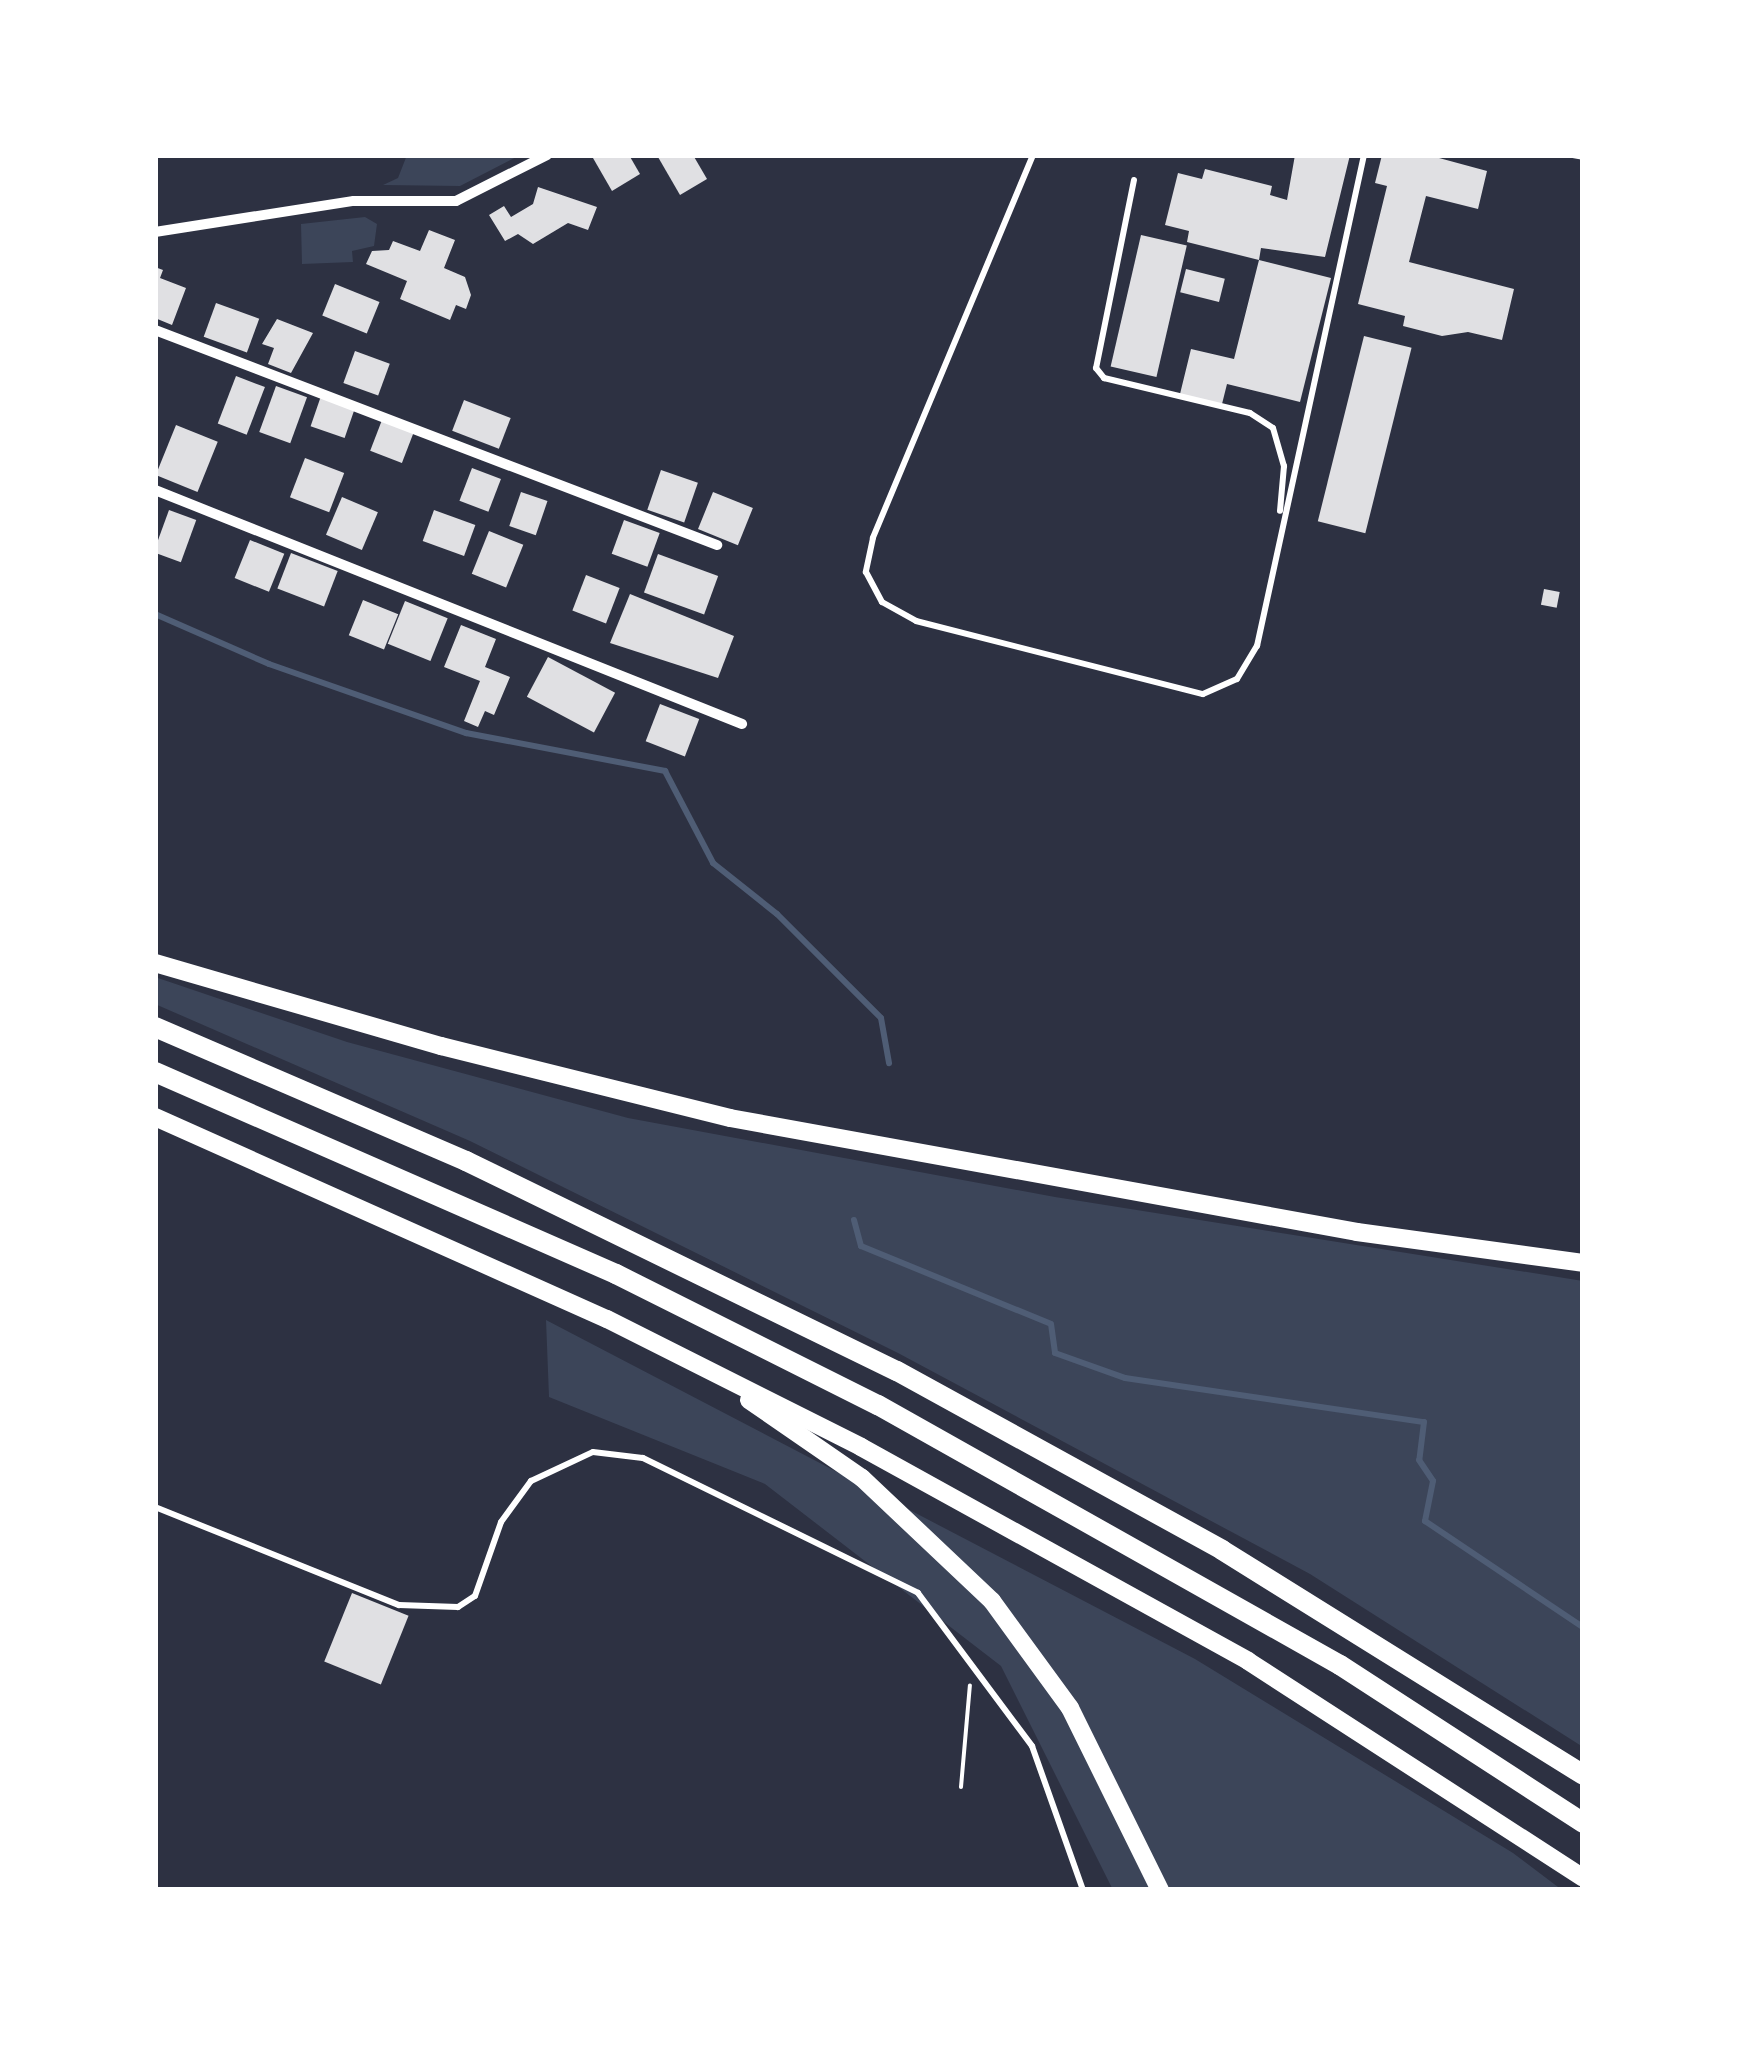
<!DOCTYPE html>
<html>
<head>
<meta charset="utf-8">
<style>
  body { margin:0 }
  #map { position:relative; width:1738px; height:2045px; overflow:hidden; background:#2d3142; font-family:"Source Serif 4",serif }
  div>[style] { position:absolute }
  [style*='--x'] { left:calc(var(--x)*1px); top:calc(var(--y)*1px); width:calc(var(--w)*1px); rotate:calc(var(--a)*1deg) }
  .green>* { inset:0; background:#3c4559 }
  .stream>* { height:6px; margin:-3px; padding:0 3px; transform-origin:3px; border-radius:3px; background:#4f5d75 }
  .building>* { inset:0; background:#e0e0e3; transform-origin:0 0 }
  .path>* { height:4px; margin:-2px; padding:0 2px; transform-origin:2px; border-radius:2px; background:#fff }
  .service>* { height:6px; margin:-3px; padding:0 3px; transform-origin:3px; border-radius:3px; background:#fff }
  .minor>* { height:10px; margin:-5px; padding:0 5px; transform-origin:5px; border-radius:5px; background:#fff }
  .primary>* { height:18px; margin:-9px; padding:0 9px; transform-origin:9px; border-radius:9px; background:#fff }
  .motorway>* { height:20px; margin:-10px; padding:0 10px; transform-origin:10px; border-radius:10px; background:#fff }
  span { translate:-50% -50%; white-space:nowrap; text-align:center; line-height:1.15; -webkit-text-stroke:10px #fff; paint-order:stroke }
  .frame { position:absolute; inset:0; border:158px solid #fff; pointer-events:none }
</style>
</head>
<body>
<div id="map">
  <div class="green">
    <div style="clip-path:polygon(407px 155px,520px 155px,460px 186px,383px 185px,398px 178px)"></div>
    <div style="clip-path:polygon(365px 217px,377px 224px,374px 246px,352px 251px,353px 262px,302px 264px,301px 224px)"></div>
    <div style="clip-path:polygon(155px 977px,347px 1042px,628px 1118px,1055px 1197px,1583px 1281px,1583px 1747px,1310px 1574px,898px 1353px,470px 1141px,155px 1004px)"></div>
    <div style="clip-path:polygon(546px 1320px,1195px 1659px,1513px 1853px,1562px 1890px,1113px 1890px,1001px 1666px,765px 1484px,549px 1397px)"></div>
  </div>
  <div class="stream">
    <div style="--x:155;--y:614;--w:124;--a:23.7"></div>
    <div style="--x:269;--y:664;--w:209;--a:19.3"></div>
    <div style="--x:466;--y:733;--w:203;--a:10.8"></div>
    <div style="--x:665;--y:771;--w:104;--a:62.4"></div>
    <div style="--x:713;--y:863;--w:82;--a:38.6"></div>
    <div style="--x:777;--y:914;--w:147;--a:45"></div>
    <div style="--x:881;--y:1018;--w:46;--a:79.9"></div>
    <div style="--x:854;--y:1220;--w:27;--a:75"></div>
    <div style="--x:861;--y:1246;--w:205;--a:22.3"></div>
    <div style="--x:1051;--y:1324;--w:29;--a:82"></div>
    <div style="--x:1055;--y:1353;--w:74;--a:19.7"></div>
    <div style="--x:1125;--y:1378;--w:302;--a:8.4"></div>
    <div style="--x:1424;--y:1422;--w:38;--a:97"></div>
    <div style="--x:1419;--y:1460;--w:25;--a:56"></div>
    <div style="--x:1433;--y:1481;--w:41;--a:101.3"></div>
    <div style="--x:1425;--y:1521;--w:190;--a:33.9"></div>
  </div>
  <div class="building">
    <div style="clip-path:polygon(599px 155px,629px 155px,640px 174px,612px 191px,593px 158px)"></div>
    <div style="clip-path:polygon(693px 155px,707px 179px,680px 195px,658px 157px)"></div>
    <div style="clip-path:polygon(1295px 155px,1350px 155px,1325px 257px,1261px 248px,1259px 260px,1187px 242px,1189px 231px,1165px 225px,1178px 173px,1202px 179px,1205px 169px,1272px 186px,1270px 195px,1287px 200px)"></div>
    <div style="clip-path:polygon(1382px 155px,1428px 155px,1487px 171px,1478px 209px,1426px 196px,1409px 262px,1514px 289px,1502px 340px,1468px 332px,1442px 336px,1403px 326px,1405px 316px,1358px 304px,1387px 186px,1375px 183px)"></div>
    <div style="clip-path:polygon(538px 187px,597px 207px,588px 230px,568px 223px,533px 244px,518px 234px,505px 241px,489px 215px,504px 206px,511px 217px,533px 204px)"></div>
    <div style="clip-path:polygon(429px 230px,455px 240px,444px 268px,465px 277px,471px 295px,466px 309px,456px 305px,450px 320px,400px 299px,407px 281px,366px 264px,372px 251px,389px 250px,393px 241px,420px 251px)"></div>
    <div style="left:1141px;top:235px;width:47px;height:135px;rotate:13deg"></div>
    <div style="clip-path:polygon(1259px 260px,1331px 278px,1300px 402px,1227px 384px,1222px 404px,1180px 394px,1191px 349px,1234px 359px)"></div>
    <div style="clip-path:polygon(155px 267px,163px 270px,160px 278px,186px 288px,172px 325px,155px 318px)"></div>
    <div style="left:1186px;top:269px;width:40px;height:24px;rotate:14deg"></div>
    <div style="left:335px;top:284px;width:48px;height:34px;rotate:22deg"></div>
    <div style="left:216px;top:303px;width:46px;height:36px;rotate:20deg"></div>
    <div style="clip-path:polygon(277px 319px,313px 333px,291px 373px,268px 364px,274px 348px,262px 344px)"></div>
    <div style="left:1364px;top:336px;width:49px;height:191px;rotate:14deg"></div>
    <div style="left:355px;top:351px;width:37px;height:34px;rotate:20deg"></div>
    <div style="left:236px;top:376px;width:31px;height:51px;rotate:21deg"></div>
    <div style="left:276px;top:386px;width:33px;height:49px;rotate:20deg"></div>
    <div style="left:321px;top:396px;width:36px;height:32px;rotate:19deg"></div>
    <div style="left:464px;top:400px;width:50px;height:33px;rotate:21deg"></div>
    <div style="left:382px;top:420px;width:34px;height:33px;rotate:21deg"></div>
    <div style="left:176px;top:425px;width:45px;height:54px;rotate:22deg"></div>
    <div style="left:305px;top:458px;width:42px;height:42px;rotate:21deg"></div>
    <div style="left:472px;top:468px;width:31px;height:35px;rotate:21deg"></div>
    <div style="left:661px;top:470px;width:39px;height:42px;rotate:19deg"></div>
    <div style="left:521px;top:492px;width:28px;height:36px;rotate:19deg"></div>
    <div style="left:713px;top:492px;width:43px;height:40px;rotate:22deg"></div>
    <div style="left:342px;top:497px;width:39px;height:41px;rotate:23deg"></div>
    <div style="left:169px;top:510px;width:29px;height:45px;rotate:20deg"></div>
    <div style="left:434px;top:510px;width:44px;height:33px;rotate:20deg"></div>
    <div style="left:624px;top:520px;width:38px;height:36px;rotate:20deg"></div>
    <div style="left:489px;top:531px;width:37px;height:46px;rotate:22deg"></div>
    <div style="left:250px;top:540px;width:37px;height:41px;rotate:22deg"></div>
    <div style="left:291px;top:553px;width:50px;height:38px;rotate:21deg"></div>
    <div style="left:658px;top:554px;width:64px;height:41px;rotate:20deg"></div>
    <div style="left:586px;top:575px;width:36px;height:38px;rotate:21deg"></div>
    <div style="left:1544px;top:589px;width:16px;height:16px;rotate:11deg"></div>
    <div style="clip-path:polygon(630px 594px,734px 636px,718px 678px,610px 643px)"></div>
    <div style="left:363px;top:600px;width:38px;height:38px;rotate:22deg"></div>
    <div style="left:405px;top:601px;width:46px;height:46px;rotate:22deg"></div>
    <div style="clip-path:polygon(461px 625px,496px 639px,485px 667px,510px 677px,494px 715px,485px 711px,478px 727px,464px 721px,480px 681px,444px 667px)"></div>
    <div style="left:548px;top:657px;width:76px;height:45px;rotate:28deg"></div>
    <div style="left:660px;top:704px;width:42px;height:40px;rotate:21deg"></div>
    <div style="left:352px;top:1593px;width:61px;height:74px;rotate:22deg"></div>
  </div>
  <div class="path">
    <div style="--x:961;--y:1787;--w:102;--a:-85"></div>
  </div>
  <div class="service">
    <div style="--x:1033;--y:155;--w:415;--a:112.7"></div>
    <div style="--x:873;--y:538;--w:35;--a:102"></div>
    <div style="--x:866;--y:572;--w:34;--a:62"></div>
    <div style="--x:882;--y:602;--w:39;--a:29"></div>
    <div style="--x:916;--y:621;--w:296;--a:14.3"></div>
    <div style="--x:1203;--y:694;--w:37;--a:-24"></div>
    <div style="--x:1237;--y:679;--w:39;--a:-59"></div>
    <div style="--x:1257;--y:646;--w:503;--a:-77.71"></div>
    <div style="--x:1573;--y:155;--w:10;--a:11"></div>
    <div style="--x:1134;--y:180;--w:192;--a:101.4"></div>
    <div style="--x:1096;--y:368;--w:13;--a:51"></div>
    <div style="--x:1104;--y:378;--w:150;--a:13.5"></div>
    <div style="--x:1250;--y:413;--w:27;--a:33"></div>
    <div style="--x:1273;--y:428;--w:40;--a:74"></div>
    <div style="--x:1284;--y:466;--w:45;--a:95.1"></div>
    <div style="--x:155;--y:1507;--w:263;--a:21.9"></div>
    <div style="--x:399;--y:1605;--w:59;--a:1.9"></div>
    <div style="--x:458;--y:1607;--w:20;--a:-33"></div>
    <div style="--x:475;--y:1596;--w:78;--a:-70.6"></div>
    <div style="--x:501;--y:1522;--w:51;--a:-53.8"></div>
    <div style="--x:531;--y:1481;--w:68;--a:-25.1"></div>
    <div style="--x:593;--y:1452;--w:50;--a:6.8"></div>
    <div style="--x:643;--y:1458;--w:306;--a:26.1"></div>
    <div style="--x:918;--y:1593;--w:191;--a:53.3"></div>
    <div style="--x:1032;--y:1746;--w:153;--a:70.5"></div>
  </div>
  <div class="minor">
    <div style="--x:155;--y:232;--w:201;--a:-8.9"></div>
    <div style="--x:354;--y:201;--w:102;--a:0"></div>
    <div style="--x:456;--y:201;--w:102;--a:-26.8"></div>
    <div style="--x:155;--y:330;--w:602;--a:20.93"></div>
    <div style="--x:155;--y:490;--w:632;--a:21.73"></div>
  </div>
  <div class="primary">
    <div style="--x:155;--y:963;--w:298;--a:16.2"></div>
    <div style="--x:441;--y:1046;--w:298;--a:14"></div>
    <div style="--x:730;--y:1118;--w:637;--a:10.3"></div>
    <div style="--x:1357;--y:1232;--w:228;--a:7.8"></div>
    <div style="--x:155;--y:1117;--w:495;--a:24.1"></div>
    <div style="--x:607;--y:1319;--w:284;--a:26.7"></div>
    <div style="--x:861;--y:1447;--w:442;--a:28.9"></div>
    <div style="--x:1248;--y:1661;--w:399;--a:32.9"></div>
    <div style="--x:749;--y:1400;--w:137;--a:34.6"></div>
    <div style="--x:862;--y:1478;--w:179;--a:43.4"></div>
    <div style="--x:992;--y:1601;--w:132;--a:53.9"></div>
    <div style="--x:1070;--y:1708;--w:203;--a:63.7"></div>
  </div>
  <div class="motorway">
    <div style="--x:155;--y:1027;--w:339;--a:23.3"></div>
    <div style="--x:466;--y:1161;--w:479;--a:26"></div>
    <div style="--x:897;--y:1371;--w:371;--a:28.8"></div>
    <div style="--x:1222;--y:1550;--w:425;--a:31.9"></div>
    <div style="--x:155;--y:1072;--w:503;--a:23.66"></div>
    <div style="--x:616;--y:1274;--w:293;--a:26.6"></div>
    <div style="--x:878;--y:1405;--w:530;--a:29.37"></div>
    <div style="--x:1340;--y:1665;--w:290;--a:33"></div>
  </div>
  <div class="frame"></div>
</div>
</body>
</html>
